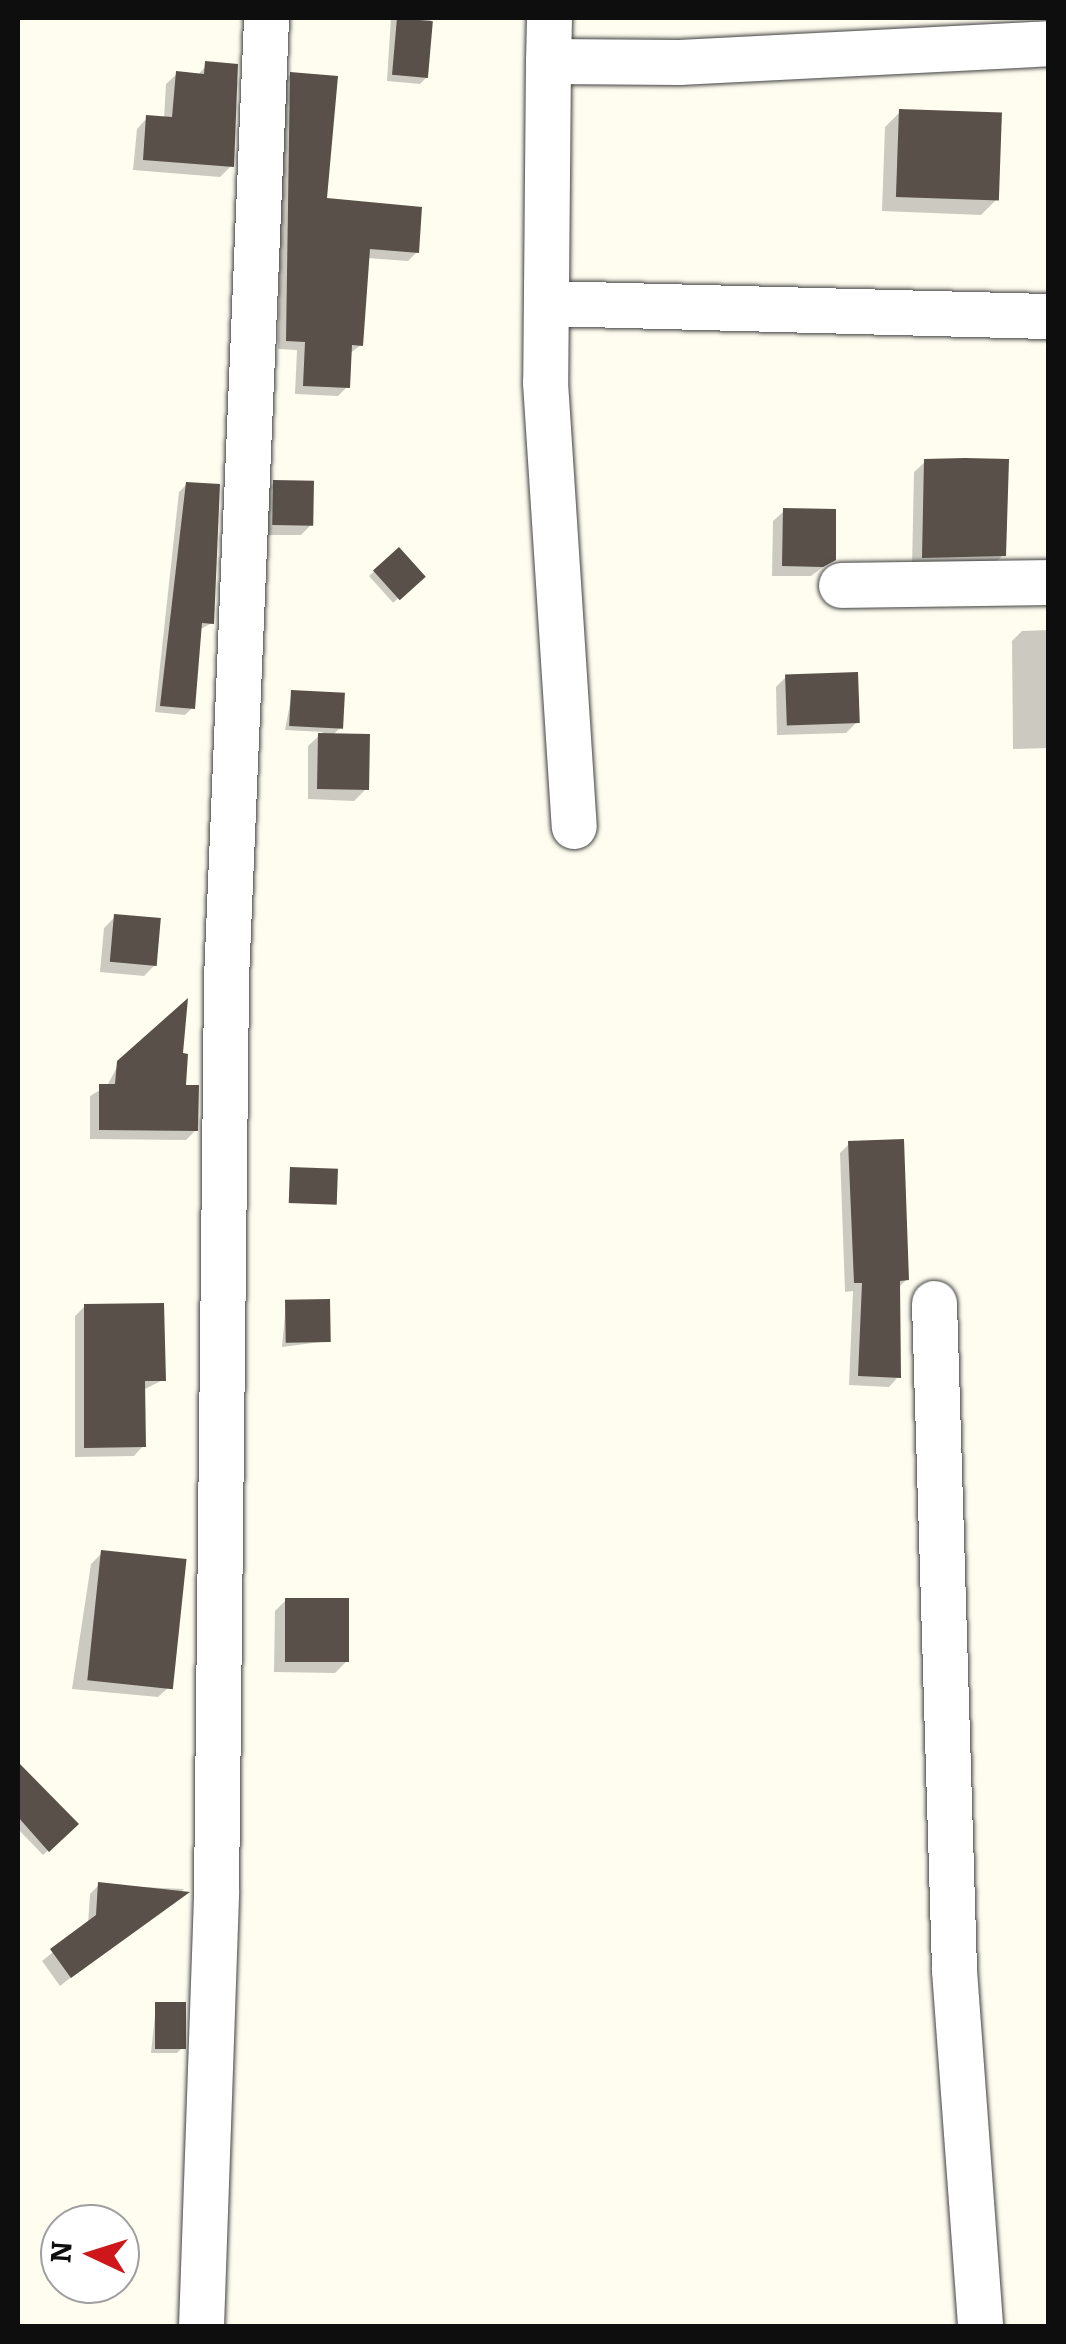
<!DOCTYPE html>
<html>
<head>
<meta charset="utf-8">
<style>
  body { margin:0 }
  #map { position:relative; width:1066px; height:2344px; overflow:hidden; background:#fffdf0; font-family:Bitter,serif }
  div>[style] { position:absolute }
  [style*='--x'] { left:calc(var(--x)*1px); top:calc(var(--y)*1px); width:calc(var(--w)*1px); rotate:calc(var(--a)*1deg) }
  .shadow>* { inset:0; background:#0003; transform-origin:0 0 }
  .building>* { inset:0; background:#585049; transform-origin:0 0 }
  .roads { filter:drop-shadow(0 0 2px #414141) drop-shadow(0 0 2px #414141) }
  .street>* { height:45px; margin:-22.5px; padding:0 22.5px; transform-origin:22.5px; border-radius:22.5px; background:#fff }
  span { translate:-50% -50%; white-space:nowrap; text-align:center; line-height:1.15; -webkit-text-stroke:10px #fff; paint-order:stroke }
  .frame { position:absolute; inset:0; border:20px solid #0e0e0e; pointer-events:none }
  .north { position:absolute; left:40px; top:2204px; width:100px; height:100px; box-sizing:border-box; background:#fff; border:2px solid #9f9f9f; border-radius:50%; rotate:274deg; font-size:28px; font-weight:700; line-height:40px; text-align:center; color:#0e0e0e }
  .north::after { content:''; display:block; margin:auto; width:35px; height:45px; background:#cd171a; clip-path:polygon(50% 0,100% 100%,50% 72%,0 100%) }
</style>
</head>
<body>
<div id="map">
  <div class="shadow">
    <div style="clip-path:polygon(391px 18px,431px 18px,427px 77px,420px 84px,387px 81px)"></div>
    <div style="clip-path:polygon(205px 67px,231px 166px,220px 177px,133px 170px,137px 129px,147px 118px,164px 119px,166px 84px,177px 74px,197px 76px)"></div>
    <div style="clip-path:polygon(291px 74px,324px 200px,417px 252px,408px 261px,367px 258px,361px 345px,349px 354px,347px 387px,338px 396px,295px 394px,297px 350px,278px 349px,282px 83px)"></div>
    <div style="clip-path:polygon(900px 112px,997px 199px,981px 215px,882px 211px,885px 127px)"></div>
    <div style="clip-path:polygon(925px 462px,1003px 555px,992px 566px,912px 567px,914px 472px)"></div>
    <div style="clip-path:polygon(274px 483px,312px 524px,301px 535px,262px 535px,263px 493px)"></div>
    <div style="clip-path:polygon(187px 484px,212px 623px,199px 630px,192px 708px,185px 715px,155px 712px,179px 492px)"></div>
    <div style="clip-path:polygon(784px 511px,833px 559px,811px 576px,772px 576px,773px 521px)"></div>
    <div style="left:398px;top:550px;width:36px;height:39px;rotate:48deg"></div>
    <div style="clip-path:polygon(1048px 630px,1048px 748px,1013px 749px,1012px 641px,1022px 631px)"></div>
    <div style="clip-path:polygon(786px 677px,857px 722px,846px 733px,777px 735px,776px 687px)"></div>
    <div style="clip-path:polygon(292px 693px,340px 728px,332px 736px,365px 790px,354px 801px,308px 799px,308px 746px,323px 732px,285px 730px)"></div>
    <div style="clip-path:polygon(115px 917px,155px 965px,144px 976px,100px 972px,104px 928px)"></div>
    <div style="clip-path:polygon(180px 1055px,196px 1130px,186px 1140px,90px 1139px,90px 1096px,107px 1086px,119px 1063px)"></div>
    <div style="clip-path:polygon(849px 1144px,907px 1279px,897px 1289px,898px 1377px,889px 1387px,849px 1385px,853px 1291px,845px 1292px,840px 1153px)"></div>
    <div style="left:291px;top:1170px;width:44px;height:31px;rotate:1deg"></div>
    <div style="clip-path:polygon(286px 1303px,328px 1341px,282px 1347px)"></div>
    <div style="clip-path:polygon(85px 1306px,163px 1380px,143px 1390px,143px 1446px,134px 1456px,75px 1457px,75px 1316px)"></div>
    <div style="clip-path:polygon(102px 1553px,169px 1687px,158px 1697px,72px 1689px,91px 1564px)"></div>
    <div style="clip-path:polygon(286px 1600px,346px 1662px,335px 1673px,274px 1672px,275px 1611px)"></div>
    <div style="clip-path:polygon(26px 1775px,76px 1824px,43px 1855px,18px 1829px,18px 1784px)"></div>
    <div style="clip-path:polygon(99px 1885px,184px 1889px,60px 1986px,42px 1961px,88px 1924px,90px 1894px)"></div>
    <div style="clip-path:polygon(156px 2005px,182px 2048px,177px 2053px,151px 2053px)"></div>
  </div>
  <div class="building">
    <div style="left:397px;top:18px;width:36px;height:57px;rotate:5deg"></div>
    <div style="clip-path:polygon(205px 61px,238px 64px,234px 167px,143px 160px,146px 115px,172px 117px,176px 71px,204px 74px)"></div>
    <div style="clip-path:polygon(290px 72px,338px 76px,327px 198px,422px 207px,419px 253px,370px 249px,363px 346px,352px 345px,350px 388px,303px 386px,305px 342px,286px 341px)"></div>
    <div style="left:899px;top:109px;width:103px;height:88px;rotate:2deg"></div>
    <div style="clip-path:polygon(965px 458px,1009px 459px,1006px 556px,922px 558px,924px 459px)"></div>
    <div style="left:273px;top:480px;width:41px;height:45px;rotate:1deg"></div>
    <div style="clip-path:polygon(186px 482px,220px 484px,214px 624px,202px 623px,195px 709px,160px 706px)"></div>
    <div style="clip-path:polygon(783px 508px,836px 509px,836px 560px,823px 567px,782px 566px)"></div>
    <div style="left:399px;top:547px;width:40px;height:35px;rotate:48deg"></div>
    <div style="left:858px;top:672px;width:51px;height:73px;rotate:88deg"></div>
    <div style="left:291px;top:690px;width:54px;height:36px;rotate:3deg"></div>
    <div style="left:318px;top:733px;width:52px;height:56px;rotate:1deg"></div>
    <div style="left:114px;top:914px;width:47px;height:48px;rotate:5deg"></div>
    <div style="clip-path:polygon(188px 998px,183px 1053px,188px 1054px,186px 1085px,199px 1085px,198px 1131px,99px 1130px,99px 1084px,115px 1084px,117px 1061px)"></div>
    <div style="clip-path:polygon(904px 1139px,909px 1280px,900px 1281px,901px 1378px,858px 1376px,862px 1283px,854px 1283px,848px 1141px)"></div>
    <div style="left:290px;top:1167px;width:48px;height:36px;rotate:2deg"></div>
    <div style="left:330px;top:1299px;width:43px;height:45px;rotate:89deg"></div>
    <div style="clip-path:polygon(164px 1303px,166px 1381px,145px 1381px,146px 1447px,84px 1448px,84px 1304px)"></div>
    <div style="left:101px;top:1550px;width:86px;height:131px;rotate:6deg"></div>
    <div style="left:285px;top:1598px;width:64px;height:64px"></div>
    <div style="clip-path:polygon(18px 1762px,79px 1824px,49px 1852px,18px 1817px)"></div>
    <div style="clip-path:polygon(98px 1882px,190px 1892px,71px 1978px,50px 1949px,96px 1915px)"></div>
    <div style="left:155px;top:2002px;width:31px;height:47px"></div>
  </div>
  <div class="roads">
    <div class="street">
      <div style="--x:549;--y:18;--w:43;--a:91.3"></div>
      <div style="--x:548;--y:61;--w:131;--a:0.4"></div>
      <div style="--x:679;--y:62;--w:369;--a:-2.9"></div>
      <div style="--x:548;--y:61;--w:321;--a:90.5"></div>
      <div style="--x:545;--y:382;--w:445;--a:86.3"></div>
      <div style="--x:547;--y:303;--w:501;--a:1.49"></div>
      <div style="--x:841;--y:585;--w:207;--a:-0.8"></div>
      <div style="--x:934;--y:1303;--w:667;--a:88.28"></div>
      <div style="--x:954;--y:1970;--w:357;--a:85.8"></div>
      <div style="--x:201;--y:2326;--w:433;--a:-88"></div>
      <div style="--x:216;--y:1893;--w:915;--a:-89.37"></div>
      <div style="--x:226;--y:978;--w:961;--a:-87.61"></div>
    </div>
  </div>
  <div class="frame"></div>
  <div class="north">N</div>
</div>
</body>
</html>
